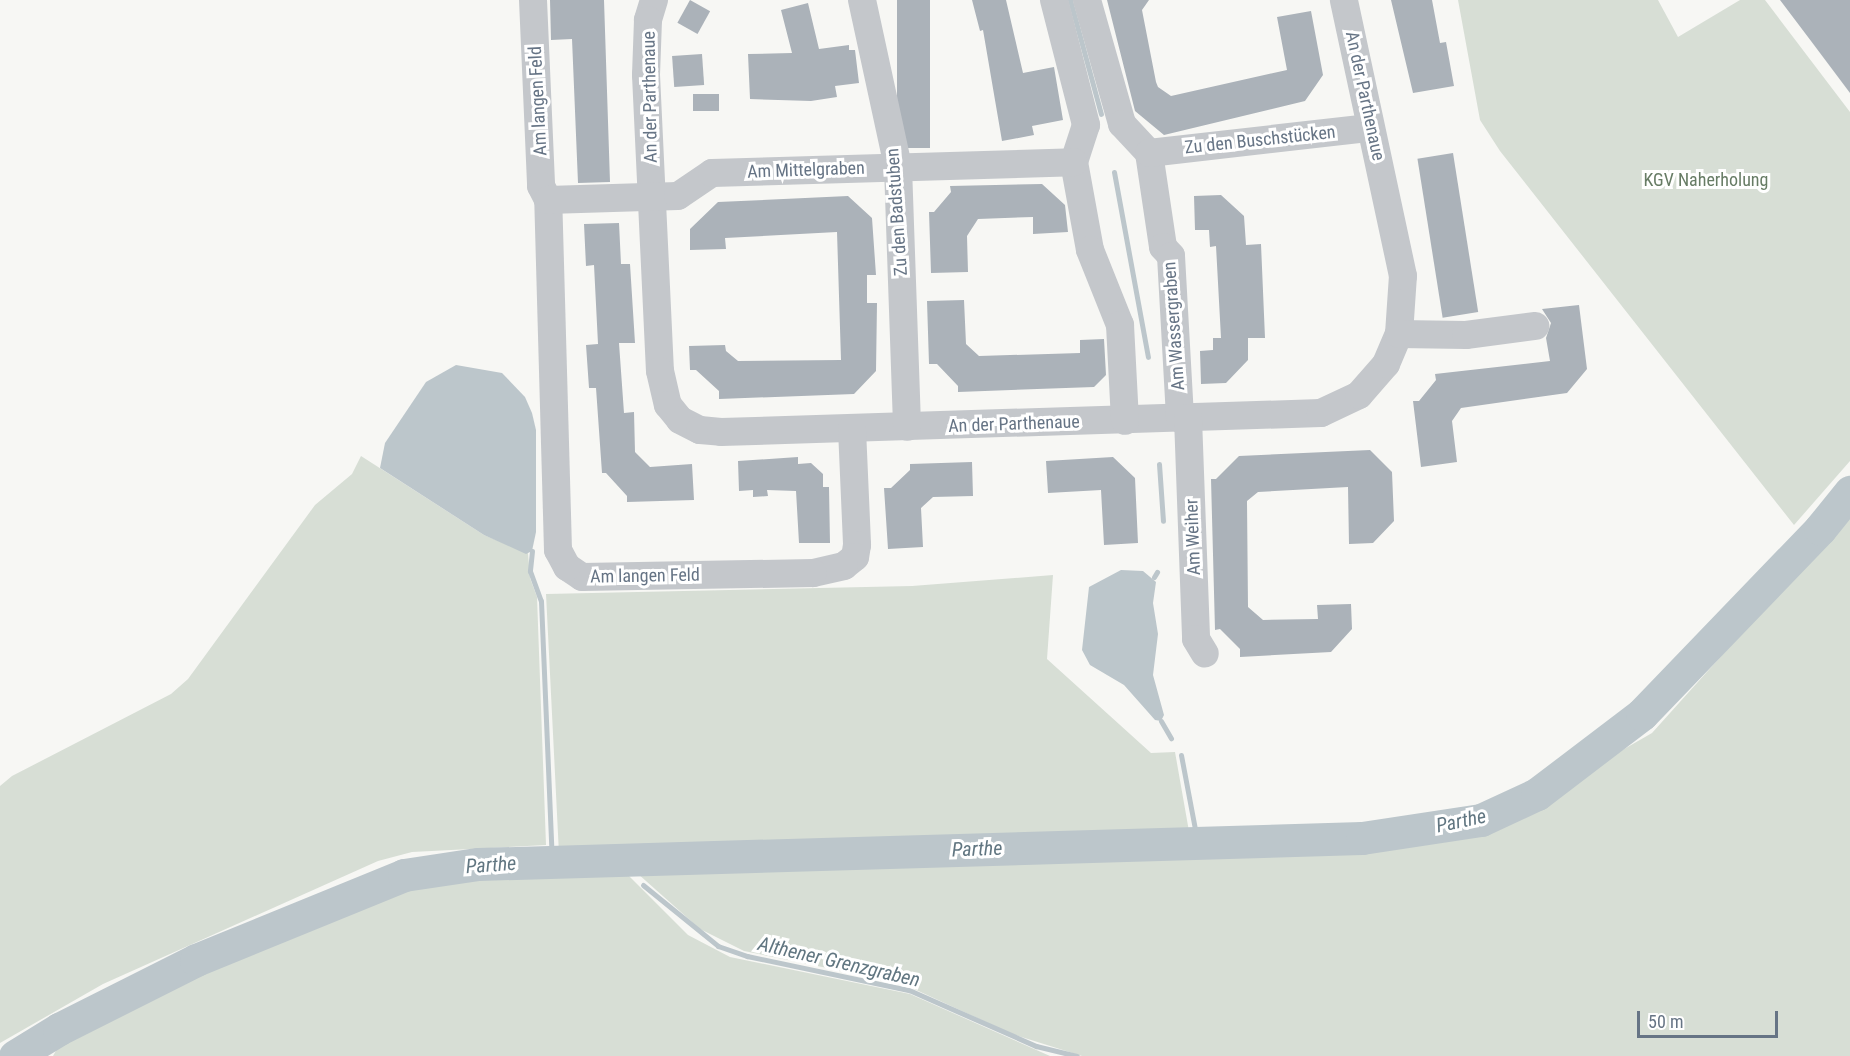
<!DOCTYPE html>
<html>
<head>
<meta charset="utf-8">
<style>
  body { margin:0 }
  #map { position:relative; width:1850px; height:1056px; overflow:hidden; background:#f7f7f4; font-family:"Roboto Condensed",sans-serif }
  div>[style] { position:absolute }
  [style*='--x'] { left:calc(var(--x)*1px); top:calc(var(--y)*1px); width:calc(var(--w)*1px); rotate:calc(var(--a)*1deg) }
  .green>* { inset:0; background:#d7ded5 }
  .water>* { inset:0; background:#bcc6cb }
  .stream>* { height:5px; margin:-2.5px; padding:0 2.5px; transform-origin:2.5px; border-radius:2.5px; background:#bcc6cb }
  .river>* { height:33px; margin:-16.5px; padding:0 16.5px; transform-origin:16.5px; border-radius:16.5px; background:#bcc6cb }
  .building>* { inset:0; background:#abb2b9; transform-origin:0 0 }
  .minor>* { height:28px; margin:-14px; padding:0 14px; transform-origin:14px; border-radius:14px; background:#c4c7cb }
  span { translate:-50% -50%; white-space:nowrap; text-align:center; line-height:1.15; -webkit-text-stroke:6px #fff; paint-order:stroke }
  .street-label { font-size:18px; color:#667485 }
  .park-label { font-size:18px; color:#677c65 }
  .water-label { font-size:20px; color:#617681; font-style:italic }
  .scale { position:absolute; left:1637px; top:1011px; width:141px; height:27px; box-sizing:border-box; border:3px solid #667485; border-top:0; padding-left:8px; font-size:18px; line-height:21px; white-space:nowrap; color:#667485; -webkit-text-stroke:4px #fff; paint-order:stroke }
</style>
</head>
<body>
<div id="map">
  <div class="green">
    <div style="clip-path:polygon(1458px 0,1658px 0,1678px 37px,1740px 0,1765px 0,1850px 112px,1850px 461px,1794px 525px,1500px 151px,1480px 120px)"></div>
    <div style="clip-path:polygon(361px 456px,484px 535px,528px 553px,530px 578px,537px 597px,546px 845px,412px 852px,378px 861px,103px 984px,0 1043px,0 786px,12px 776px,171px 694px,188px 679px,315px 505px,352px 474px)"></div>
    <div style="clip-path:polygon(1850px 513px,1850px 1056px,1082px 1056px,1012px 1034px,901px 983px,744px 951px,700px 929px,628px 865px,1248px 855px,1373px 847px,1475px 825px,1546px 794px,1652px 733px)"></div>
    <div style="clip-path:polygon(1053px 575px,1047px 659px,1151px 753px,1175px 752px,1190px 837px,559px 854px,546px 594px,912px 586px)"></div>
    <div style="clip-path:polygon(620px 867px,688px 935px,730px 957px,910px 994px,1050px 1056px,53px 1056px,63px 1038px,168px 980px,316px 915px,410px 879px)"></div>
  </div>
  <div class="water">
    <div style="clip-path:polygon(456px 365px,502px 373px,525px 397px,532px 413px,536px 430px,536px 532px,532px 551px,526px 554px,484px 535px,380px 468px,385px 443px,426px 382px)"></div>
    <div style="clip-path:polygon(1121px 570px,1143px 571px,1156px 582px,1153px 603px,1158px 634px,1153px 675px,1164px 715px,1161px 721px,1155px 720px,1124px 685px,1090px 665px,1082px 650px,1089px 587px)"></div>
  </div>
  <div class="stream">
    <div style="--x:1070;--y:0;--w:118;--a:74.8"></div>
    <div style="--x:1114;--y:172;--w:188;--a:79.6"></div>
    <div style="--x:1159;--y:464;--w:57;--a:86"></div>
    <div style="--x:532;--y:551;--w:20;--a:96"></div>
    <div style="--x:530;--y:571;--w:32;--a:70"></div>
    <div style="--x:541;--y:601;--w:261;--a:87.6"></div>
    <div style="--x:1154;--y:577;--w:6;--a:-59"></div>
    <div style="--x:1161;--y:721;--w:20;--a:60"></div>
    <div style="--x:1181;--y:755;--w:92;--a:79.3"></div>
    <div style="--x:616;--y:861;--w:13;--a:39"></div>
    <div style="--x:643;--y:885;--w:97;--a:39.1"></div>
    <div style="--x:718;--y:946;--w:31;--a:19"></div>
    <div style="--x:747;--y:956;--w:166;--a:11.9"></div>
    <div style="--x:909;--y:990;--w:139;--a:23.8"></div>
    <div style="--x:1036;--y:1046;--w:42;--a:13.7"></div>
  </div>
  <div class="river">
    <div style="--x:15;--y:1056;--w:52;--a:-31.5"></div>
    <div style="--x:59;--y:1029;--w:153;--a:-26.7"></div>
    <div style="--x:196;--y:960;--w:225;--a:-22.2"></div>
    <div style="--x:404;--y:875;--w:75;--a:-8.5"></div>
    <div style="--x:478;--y:864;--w:884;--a:-1.68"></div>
    <div style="--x:1362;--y:838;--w:120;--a:-8.6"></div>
    <div style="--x:1481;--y:820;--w:62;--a:-24.9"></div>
    <div style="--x:1537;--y:794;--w:132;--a:-37.3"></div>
    <div style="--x:1642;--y:714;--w:257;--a:-46.1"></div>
    <div style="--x:1820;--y:529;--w:48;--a:-51"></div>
  </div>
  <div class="building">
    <div style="clip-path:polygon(550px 0,604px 0,610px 182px,578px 183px,572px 39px,551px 40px)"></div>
    <div style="left:690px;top:0;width:23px;height:26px;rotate:29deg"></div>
    <div style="left:897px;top:0;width:33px;height:148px"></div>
    <div style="clip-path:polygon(972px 0,1006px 0,1023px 73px,1054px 67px,1063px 120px,1032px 126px,1034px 135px,1002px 141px,983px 30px,980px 31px)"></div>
    <div style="clip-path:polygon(1107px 0,1149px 0,1142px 10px,1156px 82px,1158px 87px,1171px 96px,1287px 70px,1277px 17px,1311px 11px,1323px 75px,1305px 101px,1164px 135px,1135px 111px)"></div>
    <div style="clip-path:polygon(1391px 0,1432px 0,1440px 43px,1446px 42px,1454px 86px,1413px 93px)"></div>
    <div style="clip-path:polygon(1780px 0,1850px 0,1850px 93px,1811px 41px)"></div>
    <div style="clip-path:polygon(808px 3px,819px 49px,849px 45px,849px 50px,855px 50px,859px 83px,835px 86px,837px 97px,811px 101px,750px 99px,748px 54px,792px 53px,781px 10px)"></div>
    <div style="left:702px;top:54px;width:31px;height:30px;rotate:86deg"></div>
    <div style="left:693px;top:94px;width:26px;height:17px"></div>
    <div style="left:1453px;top:153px;width:161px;height:36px;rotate:81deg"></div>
    <div style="clip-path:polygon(1042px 184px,1065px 205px,1068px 232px,1033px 234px,1033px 217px,978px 219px,967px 236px,968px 272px,931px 273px,929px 212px,934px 212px,951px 192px,950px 186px)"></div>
    <div style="clip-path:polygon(1221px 195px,1244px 216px,1246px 245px,1261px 244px,1265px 338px,1248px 338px,1248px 360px,1226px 383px,1201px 384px,1200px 351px,1213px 350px,1213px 338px,1221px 338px,1216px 246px,1210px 247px,1209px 230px,1195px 230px,1194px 196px)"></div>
    <div style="clip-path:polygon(848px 196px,872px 218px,876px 275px,867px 275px,867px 303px,877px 303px,876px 371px,854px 394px,719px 399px,719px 391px,696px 370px,690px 370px,689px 346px,725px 345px,726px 351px,738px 361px,841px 360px,837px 232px,725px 238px,726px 249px,690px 250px,690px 229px,718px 202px)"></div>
    <div style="clip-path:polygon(619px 223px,621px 264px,630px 264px,635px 343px,619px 343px,624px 413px,634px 412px,635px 452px,650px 467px,692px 464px,694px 500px,627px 502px,627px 496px,606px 473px,602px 473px,596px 388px,589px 388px,586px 345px,598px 344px,594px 265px,586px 266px,584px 224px)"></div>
    <div style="clip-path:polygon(964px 300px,966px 344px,979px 356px,1080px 353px,1080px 340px,1104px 339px,1106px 375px,1094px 387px,958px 392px,958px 386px,937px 364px,929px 364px,927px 301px)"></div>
    <div style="clip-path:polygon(1579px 305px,1587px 369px,1567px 393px,1461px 408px,1452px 421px,1457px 462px,1421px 467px,1413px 401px,1419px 401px,1436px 380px,1435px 374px,1550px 361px,1546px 338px,1551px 323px,1542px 309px)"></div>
    <div style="clip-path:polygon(1370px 450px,1392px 472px,1394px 521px,1373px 543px,1349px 544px,1348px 487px,1258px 492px,1247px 501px,1248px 607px,1263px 620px,1318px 619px,1317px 605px,1351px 604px,1352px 629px,1331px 652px,1240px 657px,1240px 649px,1220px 629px,1215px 630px,1211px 479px,1216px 479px,1239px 456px)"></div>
    <div style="clip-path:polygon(798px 457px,798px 464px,811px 463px,823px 474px,823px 487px,829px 487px,830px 543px,799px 543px,796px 491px,767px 490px,768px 496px,753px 497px,753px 490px,739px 491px,738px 461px)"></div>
    <div style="clip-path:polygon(1113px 457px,1135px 478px,1138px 543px,1104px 545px,1101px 490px,1048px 493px,1046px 461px)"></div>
    <div style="clip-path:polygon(972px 462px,973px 496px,933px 497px,921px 508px,923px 547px,888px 549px,884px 488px,891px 488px,910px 470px,910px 464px)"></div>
  </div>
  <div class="minor">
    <div style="--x:533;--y:0;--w:186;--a:87.5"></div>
    <div style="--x:541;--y:186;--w:16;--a:63"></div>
    <div style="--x:654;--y:0;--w:21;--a:107"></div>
    <div style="--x:648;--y:20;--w:55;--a:92.1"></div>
    <div style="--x:646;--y:75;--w:296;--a:87.3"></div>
    <div style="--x:660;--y:371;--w:35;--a:77"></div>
    <div style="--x:668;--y:405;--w:19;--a:51"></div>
    <div style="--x:680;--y:420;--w:22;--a:27"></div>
    <div style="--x:700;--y:430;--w:21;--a:5"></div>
    <div style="--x:721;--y:432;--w:600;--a:-1.81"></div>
    <div style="--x:1321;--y:413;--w:42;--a:-25.3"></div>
    <div style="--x:1359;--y:395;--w:41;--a:-48.9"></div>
    <div style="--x:1386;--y:364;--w:33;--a:-67"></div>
    <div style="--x:1399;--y:334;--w:58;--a:-86.1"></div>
    <div style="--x:1403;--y:276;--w:282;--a:-102.1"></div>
    <div style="--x:862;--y:0;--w:171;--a:77.8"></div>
    <div style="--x:898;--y:167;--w:260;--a:88"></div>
    <div style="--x:1054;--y:0;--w:129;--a:75.6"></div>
    <div style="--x:1086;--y:125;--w:39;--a:108"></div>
    <div style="--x:1074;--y:162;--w:89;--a:79.7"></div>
    <div style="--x:1090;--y:250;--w:81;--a:68.2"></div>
    <div style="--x:1120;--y:325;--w:96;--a:87"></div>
    <div style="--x:1087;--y:0;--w:129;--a:74.2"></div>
    <div style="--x:1122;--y:124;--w:40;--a:47"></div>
    <div style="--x:1149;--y:153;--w:95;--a:81.5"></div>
    <div style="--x:1163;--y:247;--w:12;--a:48"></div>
    <div style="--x:1171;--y:256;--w:163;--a:86.8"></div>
    <div style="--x:1149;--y:153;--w:222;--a:-6.5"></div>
    <div style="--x:1399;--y:334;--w:67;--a:0.9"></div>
    <div style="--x:1466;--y:335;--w:70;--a:-7.4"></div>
    <div style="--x:1188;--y:418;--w:221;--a:87.9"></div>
    <div style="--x:1196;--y:639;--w:17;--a:59"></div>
    <div style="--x:852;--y:429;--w:116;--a:87.5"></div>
    <div style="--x:857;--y:545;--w:12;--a:99"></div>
    <div style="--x:855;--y:557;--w:14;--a:141"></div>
    <div style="--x:844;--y:566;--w:32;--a:167"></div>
    <div style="--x:813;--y:573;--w:231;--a:179"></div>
    <div style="--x:582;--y:577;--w:18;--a:-146"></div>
    <div style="--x:567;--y:567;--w:19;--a:-118"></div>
    <div style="--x:558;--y:550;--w:350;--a:-91.6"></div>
    <div style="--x:548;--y:200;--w:130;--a:-1.8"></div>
    <div style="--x:678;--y:196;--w:41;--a:-34.1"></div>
    <div style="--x:712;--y:173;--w:362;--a:-1.7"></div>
  </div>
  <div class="street-label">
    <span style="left:1365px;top:96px;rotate:78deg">An der Parthenaue</span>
    <span style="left:650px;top:97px;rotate:-91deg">An der Parthenaue</span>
    <span style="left:538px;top:101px;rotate:-93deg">Am langen Feld</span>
    <span style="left:1260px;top:140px;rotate:-6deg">Zu den Buschstücken</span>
    <span style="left:806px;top:170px;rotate:-2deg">Am Mittelgraben</span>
    <span style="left:897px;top:212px;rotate:-94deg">Zu den Badstuben</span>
    <span style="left:1174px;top:326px;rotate:-94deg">Am Wassergraben</span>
    <span style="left:1014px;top:424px;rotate:-2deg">An der Parthenaue</span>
    <span style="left:1193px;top:537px;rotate:-92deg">Am Weiher</span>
    <span style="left:645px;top:576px;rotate:-1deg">Am langen Feld</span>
  </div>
  <div class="park-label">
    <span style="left:1706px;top:180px">KGV Naherholung</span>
  </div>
  <div class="water-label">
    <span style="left:1461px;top:821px;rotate:-12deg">Parthe</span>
    <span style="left:977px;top:849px;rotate:-2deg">Parthe</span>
    <span style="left:491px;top:865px;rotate:-4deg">Parthe</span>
    <span style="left:839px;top:962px;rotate:13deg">Althener Grenzgraben</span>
  </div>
  <div class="scale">50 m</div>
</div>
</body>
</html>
